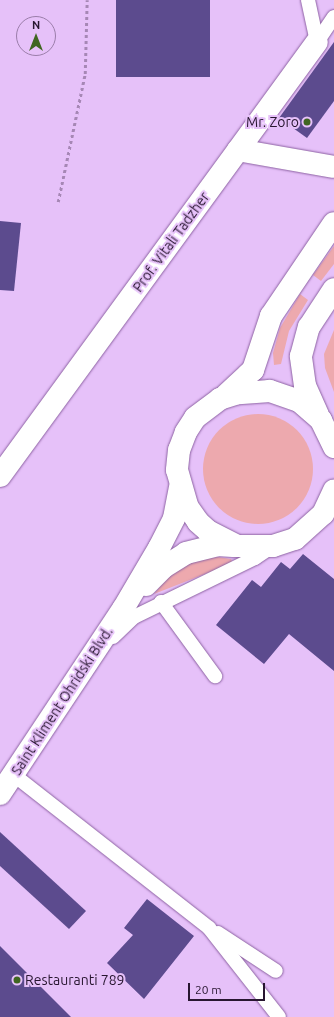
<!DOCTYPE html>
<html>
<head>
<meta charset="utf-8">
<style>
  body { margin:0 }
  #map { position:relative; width:334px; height:1017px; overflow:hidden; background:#e6c1f9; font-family:Ubuntu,sans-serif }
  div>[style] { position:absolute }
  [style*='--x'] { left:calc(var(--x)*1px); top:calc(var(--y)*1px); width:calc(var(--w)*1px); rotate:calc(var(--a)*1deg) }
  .green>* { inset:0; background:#eda9ae }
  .round { border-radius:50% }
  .building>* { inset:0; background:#5c4b8e; transform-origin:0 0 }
  .path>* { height:2.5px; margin-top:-1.25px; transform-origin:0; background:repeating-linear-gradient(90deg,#a687b5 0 3px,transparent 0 6px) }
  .roads { filter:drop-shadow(0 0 1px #8d62a3) drop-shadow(0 0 1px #8d62a3) }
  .lane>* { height:14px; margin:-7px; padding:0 7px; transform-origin:7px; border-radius:7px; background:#fff }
  .street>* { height:22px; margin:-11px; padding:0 11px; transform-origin:11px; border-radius:11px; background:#fff }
  .secondary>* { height:22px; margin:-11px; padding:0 11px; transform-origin:11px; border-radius:11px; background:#fff }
  .dots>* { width:11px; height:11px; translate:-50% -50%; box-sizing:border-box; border:2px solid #e6c1f9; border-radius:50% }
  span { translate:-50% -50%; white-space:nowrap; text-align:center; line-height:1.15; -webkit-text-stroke:4px #e6c1f9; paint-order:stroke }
  .poi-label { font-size:14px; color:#281630 }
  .right { translate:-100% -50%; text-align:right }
  .left { translate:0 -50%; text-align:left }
  .street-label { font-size:14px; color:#281630 }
  .north { position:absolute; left:16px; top:16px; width:40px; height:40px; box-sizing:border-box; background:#e6c1f9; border:1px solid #9a7da9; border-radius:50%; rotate:0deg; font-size:11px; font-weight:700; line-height:16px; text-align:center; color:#281630 }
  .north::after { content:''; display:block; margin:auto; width:14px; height:18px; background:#406621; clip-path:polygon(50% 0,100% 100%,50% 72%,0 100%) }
  .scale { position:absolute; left:188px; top:983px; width:77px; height:18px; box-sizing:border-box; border:2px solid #281630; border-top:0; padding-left:5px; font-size:12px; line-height:14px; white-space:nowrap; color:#281630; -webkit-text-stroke:3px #e6c1f9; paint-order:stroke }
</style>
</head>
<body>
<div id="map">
  <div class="green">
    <div style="clip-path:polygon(334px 246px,334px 264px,321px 281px,313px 275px)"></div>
    <div style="clip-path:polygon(300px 294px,308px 300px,289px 331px,281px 364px,274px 365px,273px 353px,280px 328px)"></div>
    <div style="clip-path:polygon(334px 330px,334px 392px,325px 368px,324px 354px)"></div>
    <div class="round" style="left:203px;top:414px;width:110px;height:110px"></div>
    <div style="clip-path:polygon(218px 557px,231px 559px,233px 563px,154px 594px,175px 568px,206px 558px)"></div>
  </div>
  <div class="building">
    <div style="left:116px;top:0;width:94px;height:77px"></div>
    <div style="clip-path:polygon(334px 42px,334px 101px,307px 138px,279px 118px)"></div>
    <div style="clip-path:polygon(0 221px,21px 223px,14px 291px,0 290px)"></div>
    <div style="clip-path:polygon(303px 554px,334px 579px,334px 671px,289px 634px,264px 664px,216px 625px,252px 580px,261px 587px,281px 562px,290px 569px)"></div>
    <div style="clip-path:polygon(0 832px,86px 911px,69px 929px,0 866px)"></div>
    <div style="clip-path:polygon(147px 899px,194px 936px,144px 999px,107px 963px,133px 935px,124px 928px)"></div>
    <div style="clip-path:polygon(0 946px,71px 1017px,0 1017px)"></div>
  </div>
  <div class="path">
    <div style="--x:58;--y:202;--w:131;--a:-78.1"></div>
    <div style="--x:85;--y:74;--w:74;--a:-88.5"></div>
  </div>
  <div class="roads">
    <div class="lane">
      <div style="--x:308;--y:0;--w:43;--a:77.9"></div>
      <div style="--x:317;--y:42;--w:30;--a:-56"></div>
      <div style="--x:161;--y:602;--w:92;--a:53.9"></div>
      <div style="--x:113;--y:637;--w:29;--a:-44"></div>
      <div style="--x:134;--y:617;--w:135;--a:-26"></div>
      <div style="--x:255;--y:558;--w:22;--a:-34"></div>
      <div style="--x:14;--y:775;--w:248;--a:38.1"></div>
      <div style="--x:209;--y:928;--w:113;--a:51.8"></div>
      <div style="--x:218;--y:933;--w:69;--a:33.2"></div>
    </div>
    <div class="street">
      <div style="--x:238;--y:150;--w:97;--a:10"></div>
      <div style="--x:0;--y:476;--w:537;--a:-53.86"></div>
    </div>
    <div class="secondary">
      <div style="--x:226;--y:395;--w:37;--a:-43"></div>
      <div style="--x:253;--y:370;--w:57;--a:-71.6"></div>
      <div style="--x:271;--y:316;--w:112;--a:-55.9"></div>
      <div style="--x:318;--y:415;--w:32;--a:-114"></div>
      <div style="--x:305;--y:386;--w:30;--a:-98"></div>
      <div style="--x:301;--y:356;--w:30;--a:-75"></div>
      <div style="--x:309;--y:327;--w:45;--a:-56.7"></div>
      <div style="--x:334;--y:447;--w:30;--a:-116"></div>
      <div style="--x:321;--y:420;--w:29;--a:-139"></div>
      <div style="--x:299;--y:401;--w:31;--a:-161"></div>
      <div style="--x:270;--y:391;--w:32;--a:176"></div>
      <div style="--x:238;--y:393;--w:19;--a:162"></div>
      <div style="--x:220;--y:399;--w:31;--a:143"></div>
      <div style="--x:195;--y:418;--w:17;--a:123"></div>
      <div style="--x:186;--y:432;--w:19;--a:111"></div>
      <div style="--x:179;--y:450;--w:20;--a:96"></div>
      <div style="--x:177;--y:470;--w:37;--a:74"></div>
      <div style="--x:187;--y:506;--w:19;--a:55"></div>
      <div style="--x:198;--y:522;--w:13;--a:42"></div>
      <div style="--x:208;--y:531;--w:33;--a:27"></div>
      <div style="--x:237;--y:546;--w:36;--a:0"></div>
      <div style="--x:273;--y:546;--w:23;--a:-18"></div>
      <div style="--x:295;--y:539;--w:38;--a:-42"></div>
      <div style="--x:323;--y:514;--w:26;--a:-65"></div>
      <div style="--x:146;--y:585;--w:25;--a:-45"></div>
      <div style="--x:164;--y:567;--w:26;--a:-32"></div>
      <div style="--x:186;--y:553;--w:32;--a:-14"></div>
      <div style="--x:217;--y:545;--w:16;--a:4"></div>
      <div style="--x:0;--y:794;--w:222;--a:-56.4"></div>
      <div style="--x:123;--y:609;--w:71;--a:-59.5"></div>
      <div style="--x:159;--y:548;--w:34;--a:-63"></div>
      <div style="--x:174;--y:518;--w:31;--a:-79"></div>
    </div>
  </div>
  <div class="dots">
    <div style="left:307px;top:122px;background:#406621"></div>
    <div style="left:17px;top:980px;background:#406621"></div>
  </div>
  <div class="poi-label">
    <span class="right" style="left:299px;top:122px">Mr. Zoro</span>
    <span class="left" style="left:25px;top:980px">Restauranti 789</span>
  </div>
  <div class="street-label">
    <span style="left:171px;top:242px;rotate:-54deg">Prof. Vitali Tadzher</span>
    <span style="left:62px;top:701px;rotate:-57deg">Saint Kliment Ohridski Blvd.</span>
  </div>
  <div class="north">N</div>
  <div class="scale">20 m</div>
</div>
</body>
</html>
